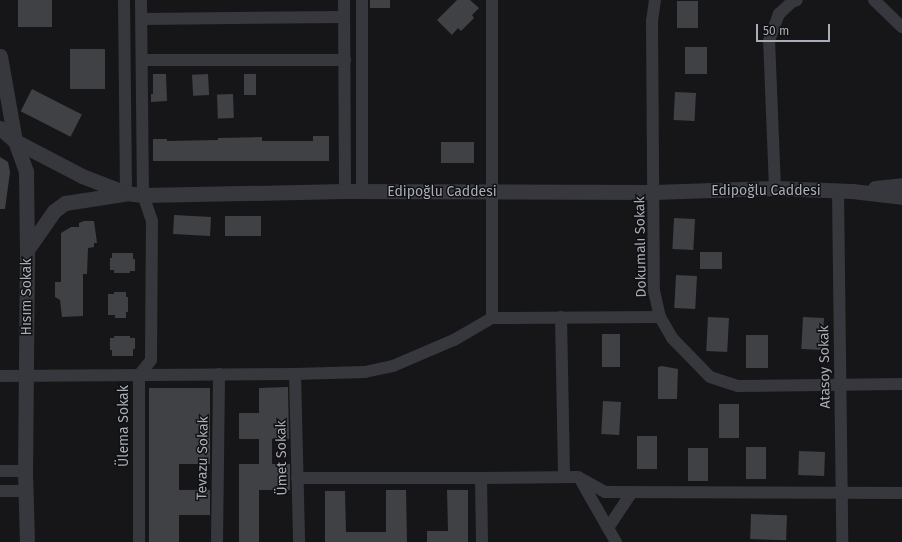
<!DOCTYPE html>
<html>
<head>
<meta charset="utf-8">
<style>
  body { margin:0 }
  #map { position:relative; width:902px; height:542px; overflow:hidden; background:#161618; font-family:"Fira Sans",sans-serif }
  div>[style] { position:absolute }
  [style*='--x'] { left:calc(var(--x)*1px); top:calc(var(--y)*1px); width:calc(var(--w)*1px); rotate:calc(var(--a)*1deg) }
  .building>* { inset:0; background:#404145; transform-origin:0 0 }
  .minor>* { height:12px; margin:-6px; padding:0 6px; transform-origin:6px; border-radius:6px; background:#37383d }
  .tertiary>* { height:15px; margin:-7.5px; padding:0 7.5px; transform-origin:7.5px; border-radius:7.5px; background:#37383d }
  span { translate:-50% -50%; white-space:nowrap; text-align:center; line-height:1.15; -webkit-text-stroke:3px #111113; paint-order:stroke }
  .street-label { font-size:14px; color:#a8adb8 }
  .scale { position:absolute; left:756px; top:24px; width:74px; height:18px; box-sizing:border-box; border:2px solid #a8adb8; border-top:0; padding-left:5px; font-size:12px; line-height:14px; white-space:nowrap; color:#a8adb8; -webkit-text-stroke:3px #111113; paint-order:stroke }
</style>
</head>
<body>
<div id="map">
  <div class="building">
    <div style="left:18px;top:0;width:34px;height:27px"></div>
    <div style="left:370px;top:0;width:20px;height:8px"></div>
    <div style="clip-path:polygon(457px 0,470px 0,479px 8px,472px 15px,474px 18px,461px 31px,458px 28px,452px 35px,437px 20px)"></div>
    <div style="left:677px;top:1px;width:21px;height:27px"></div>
    <div style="left:685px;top:47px;width:22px;height:27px"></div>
    <div style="left:70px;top:49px;width:35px;height:40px"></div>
    <div style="clip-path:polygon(153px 74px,166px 74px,167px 101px,151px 102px,151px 94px,153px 94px)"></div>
    <div style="left:208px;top:74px;width:21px;height:16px;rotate:87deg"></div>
    <div style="left:244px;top:74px;width:12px;height:21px"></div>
    <div style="left:32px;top:89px;width:56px;height:25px;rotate:27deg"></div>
    <div style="left:675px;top:92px;width:21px;height:28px;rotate:3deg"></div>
    <div style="left:233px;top:94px;width:24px;height:16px;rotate:88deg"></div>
    <div style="clip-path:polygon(313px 136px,329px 136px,329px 161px,153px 161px,153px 139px,167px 139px,167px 141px,218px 140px,218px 138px,262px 137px,262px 141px,313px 141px)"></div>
    <div style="left:441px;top:142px;width:33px;height:21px"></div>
    <div style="clip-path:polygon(0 157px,8px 162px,10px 172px,5px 209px,0 209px)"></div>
    <div style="left:261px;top:216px;width:20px;height:36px;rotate:90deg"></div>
    <div style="left:211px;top:217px;width:19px;height:37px;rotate:93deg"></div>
    <div style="left:674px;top:218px;width:21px;height:31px;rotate:3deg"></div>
    <div style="clip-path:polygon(84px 221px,94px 221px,97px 243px,94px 243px,94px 247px,88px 248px,87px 274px,83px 274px,83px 316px,62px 317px,60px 300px,55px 297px,55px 282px,61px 282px,61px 233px,71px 227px,79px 227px,79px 223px)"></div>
    <div style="left:700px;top:252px;width:22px;height:17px"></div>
    <div style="clip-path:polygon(112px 253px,133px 253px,133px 259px,135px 259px,135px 271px,130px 271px,130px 273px,114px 273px,114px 270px,110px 270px,110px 258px,112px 258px)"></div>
    <div style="left:676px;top:275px;width:21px;height:33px;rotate:3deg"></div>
    <div style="clip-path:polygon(114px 292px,126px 292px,126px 297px,128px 297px,128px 312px,126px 312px,126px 318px,115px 318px,115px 315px,108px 315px,108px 294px,114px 294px)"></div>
    <div style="left:708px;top:317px;width:21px;height:34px;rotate:3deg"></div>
    <div style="left:803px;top:317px;width:21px;height:32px;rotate:3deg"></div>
    <div style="left:602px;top:334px;width:18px;height:33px"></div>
    <div style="left:746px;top:335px;width:22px;height:33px"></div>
    <div style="clip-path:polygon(114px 336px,130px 336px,130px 338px,135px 338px,135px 349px,133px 349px,133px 356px,112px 356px,112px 350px,110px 350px,110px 338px,114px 338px)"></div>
    <div style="clip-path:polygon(662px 366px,678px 369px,677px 399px,658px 399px,658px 367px)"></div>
    <div style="clip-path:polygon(288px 387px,289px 439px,272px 439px,272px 464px,290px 464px,290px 490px,259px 490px,259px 542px,239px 542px,239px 464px,259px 464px,259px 439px,239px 439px,239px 413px,259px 413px,259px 388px)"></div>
    <div style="clip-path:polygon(149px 388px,210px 388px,210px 464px,179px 464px,179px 490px,210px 490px,210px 515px,179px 515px,179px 542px,149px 542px)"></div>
    <div style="left:603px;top:401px;width:18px;height:33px;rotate:3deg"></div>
    <div style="left:739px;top:404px;width:34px;height:20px;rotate:90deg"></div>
    <div style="left:657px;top:436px;width:33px;height:20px;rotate:90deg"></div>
    <div style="left:746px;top:447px;width:20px;height:32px"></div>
    <div style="left:708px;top:448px;width:33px;height:20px;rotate:90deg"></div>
    <div style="left:799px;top:451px;width:26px;height:24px;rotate:2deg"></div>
    <div style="clip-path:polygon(386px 490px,406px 490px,407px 542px,325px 542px,325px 491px,345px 491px,346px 532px,386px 532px)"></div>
    <div style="clip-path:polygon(447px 490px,468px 490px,468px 542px,427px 542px,427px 531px,448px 531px)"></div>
    <div style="left:751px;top:514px;width:36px;height:25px;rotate:2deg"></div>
  </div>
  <div class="minor">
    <div style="--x:124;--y:0;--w:193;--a:89.4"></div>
    <div style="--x:344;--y:0;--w:191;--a:89.7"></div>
    <div style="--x:655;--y:0;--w:21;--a:98"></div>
    <div style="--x:652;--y:21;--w:270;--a:89.6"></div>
    <div style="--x:654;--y:291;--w:27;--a:77"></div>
    <div style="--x:660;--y:317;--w:24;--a:60"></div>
    <div style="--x:672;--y:338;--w:54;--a:45.7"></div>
    <div style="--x:710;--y:377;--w:29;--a:18"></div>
    <div style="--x:738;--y:386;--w:164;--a:-0.7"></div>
    <div style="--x:874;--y:0;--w:39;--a:44"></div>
    <div style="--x:142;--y:19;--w:202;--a:-0.6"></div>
    <div style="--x:142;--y:60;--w:203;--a:0"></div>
    <div style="--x:775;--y:188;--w:147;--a:-92.3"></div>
    <div style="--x:769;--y:41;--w:29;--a:-70"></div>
    <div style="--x:779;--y:14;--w:18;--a:-43"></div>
    <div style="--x:792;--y:2;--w:5;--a:-22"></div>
    <div style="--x:362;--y:191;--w:191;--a:-90"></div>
    <div style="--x:838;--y:191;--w:351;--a:89.3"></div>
    <div style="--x:561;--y:317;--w:160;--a:88.9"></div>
    <div style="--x:492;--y:318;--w:318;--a:-90"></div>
    <div style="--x:295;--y:374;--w:168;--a:88.6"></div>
    <div style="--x:0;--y:376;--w:295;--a:-0.4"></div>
    <div style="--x:295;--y:374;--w:70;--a:-1.6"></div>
    <div style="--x:365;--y:372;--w:29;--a:-12"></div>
    <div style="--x:393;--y:366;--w:66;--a:-23.1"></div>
    <div style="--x:454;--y:340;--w:44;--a:-30.1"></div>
    <div style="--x:492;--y:318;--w:168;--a:-0.3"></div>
    <div style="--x:0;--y:471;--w:25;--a:0"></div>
    <div style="--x:297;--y:478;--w:184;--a:0"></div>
    <div style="--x:481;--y:478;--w:64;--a:89.1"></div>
    <div style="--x:481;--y:478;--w:97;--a:-0.6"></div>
    <div style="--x:578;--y:477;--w:31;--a:29"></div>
    <div style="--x:605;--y:492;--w:297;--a:0.2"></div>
    <div style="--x:580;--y:479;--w:73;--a:60.3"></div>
    <div style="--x:0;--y:491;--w:26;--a:0"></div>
    <div style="--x:608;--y:528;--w:43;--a:-56.3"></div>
    <div style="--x:139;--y:542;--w:167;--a:-90"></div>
    <div style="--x:139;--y:375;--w:19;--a:-51"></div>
    <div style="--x:151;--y:360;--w:139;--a:-89.6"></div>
    <div style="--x:152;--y:221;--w:28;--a:-109"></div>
    <div style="--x:143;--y:195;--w:195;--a:-90.6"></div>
    <div style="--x:217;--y:542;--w:168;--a:-89.3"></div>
  </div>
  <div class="tertiary">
    <div style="--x:0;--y:56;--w:86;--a:80"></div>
    <div style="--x:15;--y:141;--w:33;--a:70"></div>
    <div style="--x:26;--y:172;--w:78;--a:89.3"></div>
    <div style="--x:27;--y:250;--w:221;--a:90.5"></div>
    <div style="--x:25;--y:471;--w:71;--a:88.4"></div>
    <div style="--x:0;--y:128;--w:20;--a:41"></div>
    <div style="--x:15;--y:141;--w:76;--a:27.6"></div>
    <div style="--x:82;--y:176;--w:47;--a:21.1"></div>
    <div style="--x:126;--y:193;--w:17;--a:7"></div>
    <div style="--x:143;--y:195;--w:202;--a:-1.1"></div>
    <div style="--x:345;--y:191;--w:309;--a:0.2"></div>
    <div style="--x:654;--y:192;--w:121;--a:-1.9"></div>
    <div style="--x:775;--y:188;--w:77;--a:2.2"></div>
    <div style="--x:852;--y:191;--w:50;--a:6.8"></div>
    <div style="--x:875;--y:188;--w:27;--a:-6"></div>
    <div style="--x:27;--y:250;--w:47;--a:-55.3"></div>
    <div style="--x:54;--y:211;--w:14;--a:-36"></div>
    <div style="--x:65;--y:203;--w:60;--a:-8.7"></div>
  </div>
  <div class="street-label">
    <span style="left:766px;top:191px">Edipoğlu Caddesi</span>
    <span style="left:442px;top:192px">Edipoğlu Caddesi</span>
    <span style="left:641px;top:247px;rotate:-91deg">Dokumalı Sokak</span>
    <span style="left:27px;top:297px;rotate:-90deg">Hısım Sokak</span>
    <span style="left:825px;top:367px;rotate:-91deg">Atasoy Sokak</span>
    <span style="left:124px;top:426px;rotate:-90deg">Ülema Sokak</span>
    <span style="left:203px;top:458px;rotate:-89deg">Tevazu Sokak</span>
    <span style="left:282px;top:458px;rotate:-91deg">Ümet Sokak</span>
  </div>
  <div class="scale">50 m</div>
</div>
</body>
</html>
